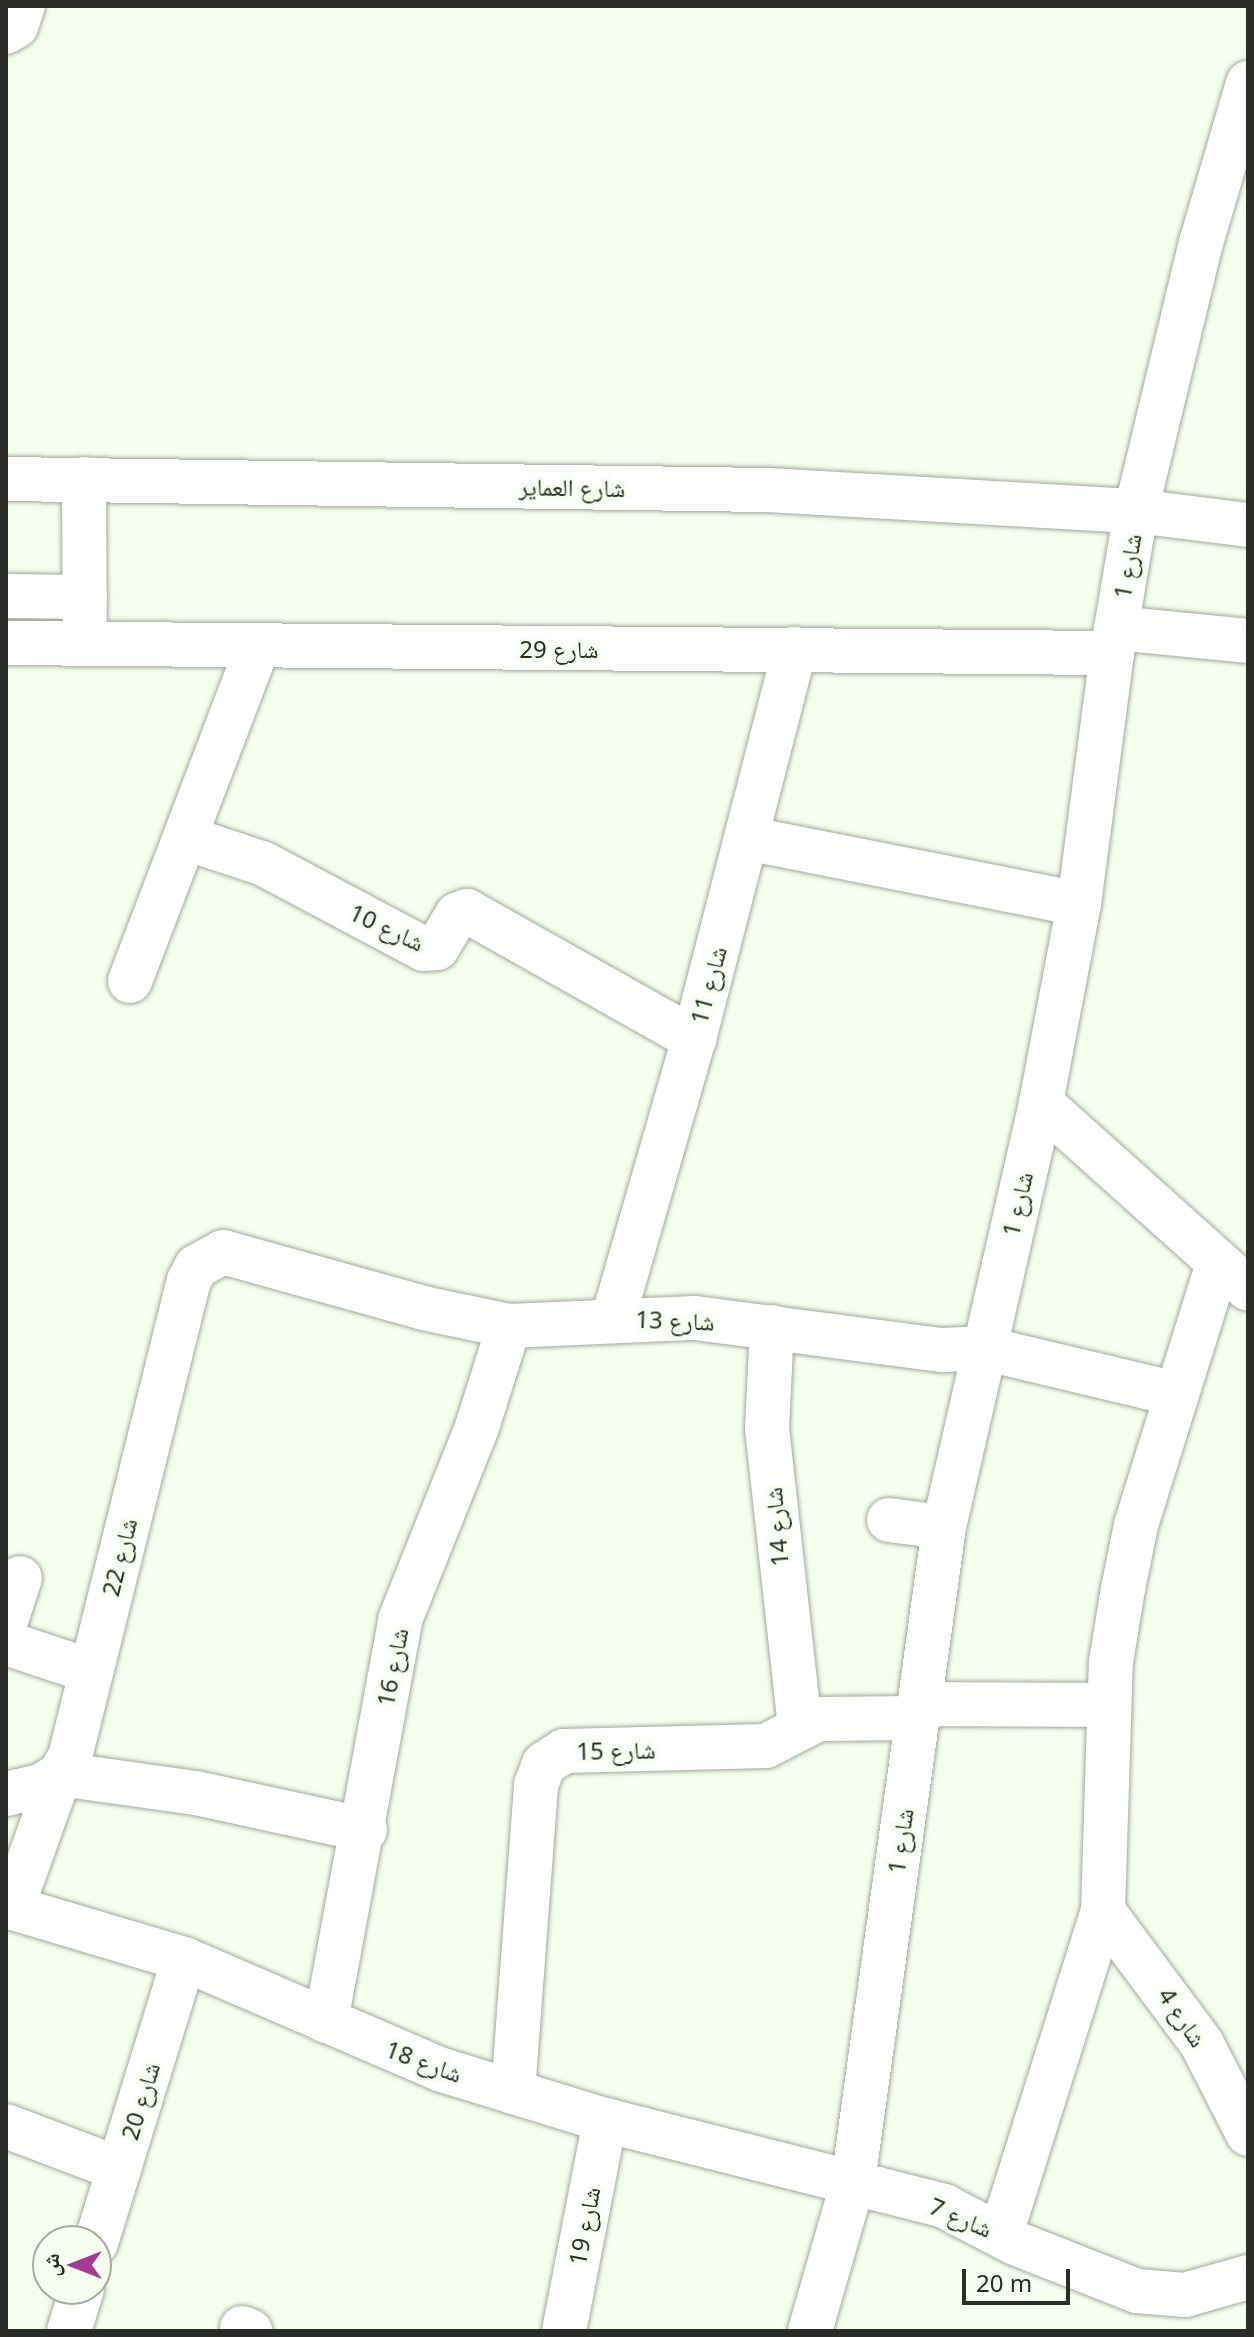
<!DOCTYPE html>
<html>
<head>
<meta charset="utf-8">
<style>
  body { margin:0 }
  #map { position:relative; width:1254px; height:2337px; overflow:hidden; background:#f6ffef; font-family:"Noto Sans","Noto Naskh Arabic",sans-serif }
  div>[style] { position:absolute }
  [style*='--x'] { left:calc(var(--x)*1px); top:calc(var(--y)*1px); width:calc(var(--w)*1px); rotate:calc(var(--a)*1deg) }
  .roads { filter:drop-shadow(0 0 2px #a2aa9c) drop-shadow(0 0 2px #a2aa9c) }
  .minor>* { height:44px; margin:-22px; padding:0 22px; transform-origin:22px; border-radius:22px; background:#fff }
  span { translate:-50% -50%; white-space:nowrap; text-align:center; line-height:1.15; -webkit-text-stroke:8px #f6ffef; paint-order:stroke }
  .street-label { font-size:24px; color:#292c27 }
  .frame { position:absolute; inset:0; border:8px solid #292c27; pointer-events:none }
  .north { position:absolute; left:32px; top:2225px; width:80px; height:80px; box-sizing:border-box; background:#f6ffef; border:2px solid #a4ab9f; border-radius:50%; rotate:270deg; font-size:22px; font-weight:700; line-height:32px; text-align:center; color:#292c27 }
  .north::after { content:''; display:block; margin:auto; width:28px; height:36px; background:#a63896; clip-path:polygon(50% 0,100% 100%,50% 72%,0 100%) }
  .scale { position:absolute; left:962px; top:2269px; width:108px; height:36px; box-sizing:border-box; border:4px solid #292c27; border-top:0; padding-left:10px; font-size:24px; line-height:28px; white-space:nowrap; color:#292c27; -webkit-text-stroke:6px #f6ffef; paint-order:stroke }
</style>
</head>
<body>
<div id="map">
  <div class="roads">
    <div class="minor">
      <div style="--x:6;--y:32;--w:12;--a:-31"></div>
      <div style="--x:16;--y:26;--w:21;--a:-71"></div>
      <div style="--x:6;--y:479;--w:762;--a:0.83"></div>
      <div style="--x:768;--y:490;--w:369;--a:3.3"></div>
      <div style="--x:1136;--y:511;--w:113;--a:7.1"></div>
      <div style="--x:84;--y:479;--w:165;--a:89.7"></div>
      <div style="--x:6;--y:596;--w:79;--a:0.7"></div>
      <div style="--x:1116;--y:628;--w:133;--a:5.6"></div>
      <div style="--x:6;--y:643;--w:1106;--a:0.52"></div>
      <div style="--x:186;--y:838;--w:82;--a:18.4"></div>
      <div style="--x:264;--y:864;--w:181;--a:28"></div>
      <div style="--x:424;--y:949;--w:13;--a:-4"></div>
      <div style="--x:437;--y:948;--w:39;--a:-59"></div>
      <div style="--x:457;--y:915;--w:11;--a:-22"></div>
      <div style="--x:467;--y:911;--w:261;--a:29.4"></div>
      <div style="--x:746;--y:838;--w:339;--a:11.2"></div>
      <div style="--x:130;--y:981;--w:356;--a:-69.1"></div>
      <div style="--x:1041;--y:1103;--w:278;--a:41.9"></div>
      <div style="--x:613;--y:1319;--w:291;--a:-73.9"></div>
      <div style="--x:694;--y:1039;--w:403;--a:-75.5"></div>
      <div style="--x:772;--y:1327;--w:101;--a:92.8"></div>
      <div style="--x:767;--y:1428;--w:300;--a:83.7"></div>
      <div style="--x:889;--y:1520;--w:55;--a:7.3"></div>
      <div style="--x:6;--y:1621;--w:45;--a:-72"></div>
      <div style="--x:6;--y:1643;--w:89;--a:18.4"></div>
      <div style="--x:921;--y:1704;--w:188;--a:0.3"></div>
      <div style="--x:6;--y:1794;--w:36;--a:-13"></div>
      <div style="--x:41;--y:1786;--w:22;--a:-32"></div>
      <div style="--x:60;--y:1774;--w:20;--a:-60"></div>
      <div style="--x:70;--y:1757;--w:491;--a:-76"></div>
      <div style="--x:189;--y:1281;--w:16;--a:-63"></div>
      <div style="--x:196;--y:1267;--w:31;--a:-29"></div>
      <div style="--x:223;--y:1252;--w:208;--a:15.6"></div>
      <div style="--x:423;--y:1308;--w:88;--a:11.8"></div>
      <div style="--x:509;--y:1326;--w:186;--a:-2.5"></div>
      <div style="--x:695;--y:1318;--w:250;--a:7.4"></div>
      <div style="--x:943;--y:1350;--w:40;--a:-2.9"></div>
      <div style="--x:983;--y:1348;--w:198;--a:13.4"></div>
      <div style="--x:6;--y:1906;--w:186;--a:16.6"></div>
      <div style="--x:184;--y:1959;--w:281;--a:23.3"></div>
      <div style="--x:442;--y:2070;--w:170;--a:17.1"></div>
      <div style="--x:605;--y:2120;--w:350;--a:14.2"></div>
      <div style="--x:944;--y:2206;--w:80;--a:27.5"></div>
      <div style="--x:1015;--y:2243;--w:131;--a:21.5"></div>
      <div style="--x:1137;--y:2291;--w:48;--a:4.8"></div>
      <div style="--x:1185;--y:2295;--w:66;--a:-15.9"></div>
      <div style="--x:12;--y:1908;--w:142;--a:-70.3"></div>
      <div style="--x:60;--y:1774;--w:137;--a:8"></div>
      <div style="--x:196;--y:1793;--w:173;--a:12.3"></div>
      <div style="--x:1103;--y:1911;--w:166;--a:53.3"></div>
      <div style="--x:1202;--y:2044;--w:101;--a:62.9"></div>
      <div style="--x:326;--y:2021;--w:408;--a:-79.5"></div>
      <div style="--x:400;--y:1620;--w:208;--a:-68.2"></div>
      <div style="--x:477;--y:1427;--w:106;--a:-72.4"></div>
      <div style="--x:513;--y:2092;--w:308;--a:-85.7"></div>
      <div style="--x:536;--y:1785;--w:22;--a:-69"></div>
      <div style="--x:544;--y:1764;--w:24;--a:-33"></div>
      <div style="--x:564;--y:1751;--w:202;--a:-1.4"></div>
      <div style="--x:766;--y:1746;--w:59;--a:-27.4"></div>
      <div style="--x:818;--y:1719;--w:101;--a:-0.6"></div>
      <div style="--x:6;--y:2126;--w:121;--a:20.8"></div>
      <div style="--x:1001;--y:2234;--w:339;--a:-72.5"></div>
      <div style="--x:1103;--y:1911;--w:249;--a:-88.2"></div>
      <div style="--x:1111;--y:1662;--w:74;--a:-80.7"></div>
      <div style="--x:1123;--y:1589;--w:65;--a:-78.5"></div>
      <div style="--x:1136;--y:1525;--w:275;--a:-72.6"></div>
      <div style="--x:96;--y:2243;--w:297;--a:-72.8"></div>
      <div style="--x:242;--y:2328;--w:9;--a:21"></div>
      <div style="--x:69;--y:2331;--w:44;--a:-72.8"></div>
      <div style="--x:564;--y:2331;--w:215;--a:-79"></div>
      <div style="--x:810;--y:2331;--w:155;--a:-73.9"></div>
      <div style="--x:853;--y:2182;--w:661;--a:-82.09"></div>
      <div style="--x:944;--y:1527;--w:435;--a:-77.1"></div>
      <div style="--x:1041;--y:1103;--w:203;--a:-79.2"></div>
      <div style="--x:1079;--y:904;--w:253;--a:-82.5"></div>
      <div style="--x:1112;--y:653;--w:144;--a:-80.4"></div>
      <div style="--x:1136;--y:511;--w:276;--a:-76.4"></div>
      <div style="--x:1201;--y:243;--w:167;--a:-73.6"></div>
    </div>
  </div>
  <div class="street-label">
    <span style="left:572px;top:487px;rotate:1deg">شارع العماير</span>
    <span style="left:1127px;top:566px;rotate:-80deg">شارع 1</span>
    <span style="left:559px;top:649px">شارع 29</span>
    <span style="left:387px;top:927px;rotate:25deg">شارع 10</span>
    <span style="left:708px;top:985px;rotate:-75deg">شارع 11</span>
    <span style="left:1017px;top:1204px;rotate:-77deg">شارع 1</span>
    <span style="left:675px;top:1320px;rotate:2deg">شارع 13</span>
    <span style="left:776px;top:1527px;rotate:-95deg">شارع 14</span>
    <span style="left:119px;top:1557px;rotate:-76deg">شارع 22</span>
    <span style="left:392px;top:1667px;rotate:-79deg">شارع 16</span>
    <span style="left:616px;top:1750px;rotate:-1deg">شارع 15</span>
    <span style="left:900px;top:1841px;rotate:-82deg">شارع 1</span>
    <span style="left:1183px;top:2017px;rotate:56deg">شارع 4</span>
    <span style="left:424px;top:2061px;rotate:20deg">شارع 18</span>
    <span style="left:140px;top:2101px;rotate:-73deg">شارع 20</span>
    <span style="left:961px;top:2217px;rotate:23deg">شارع 7</span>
    <span style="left:584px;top:2226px;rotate:-79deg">شارع 19</span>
  </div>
  <div class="frame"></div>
  <div class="north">ش</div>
  <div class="scale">20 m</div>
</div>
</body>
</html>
